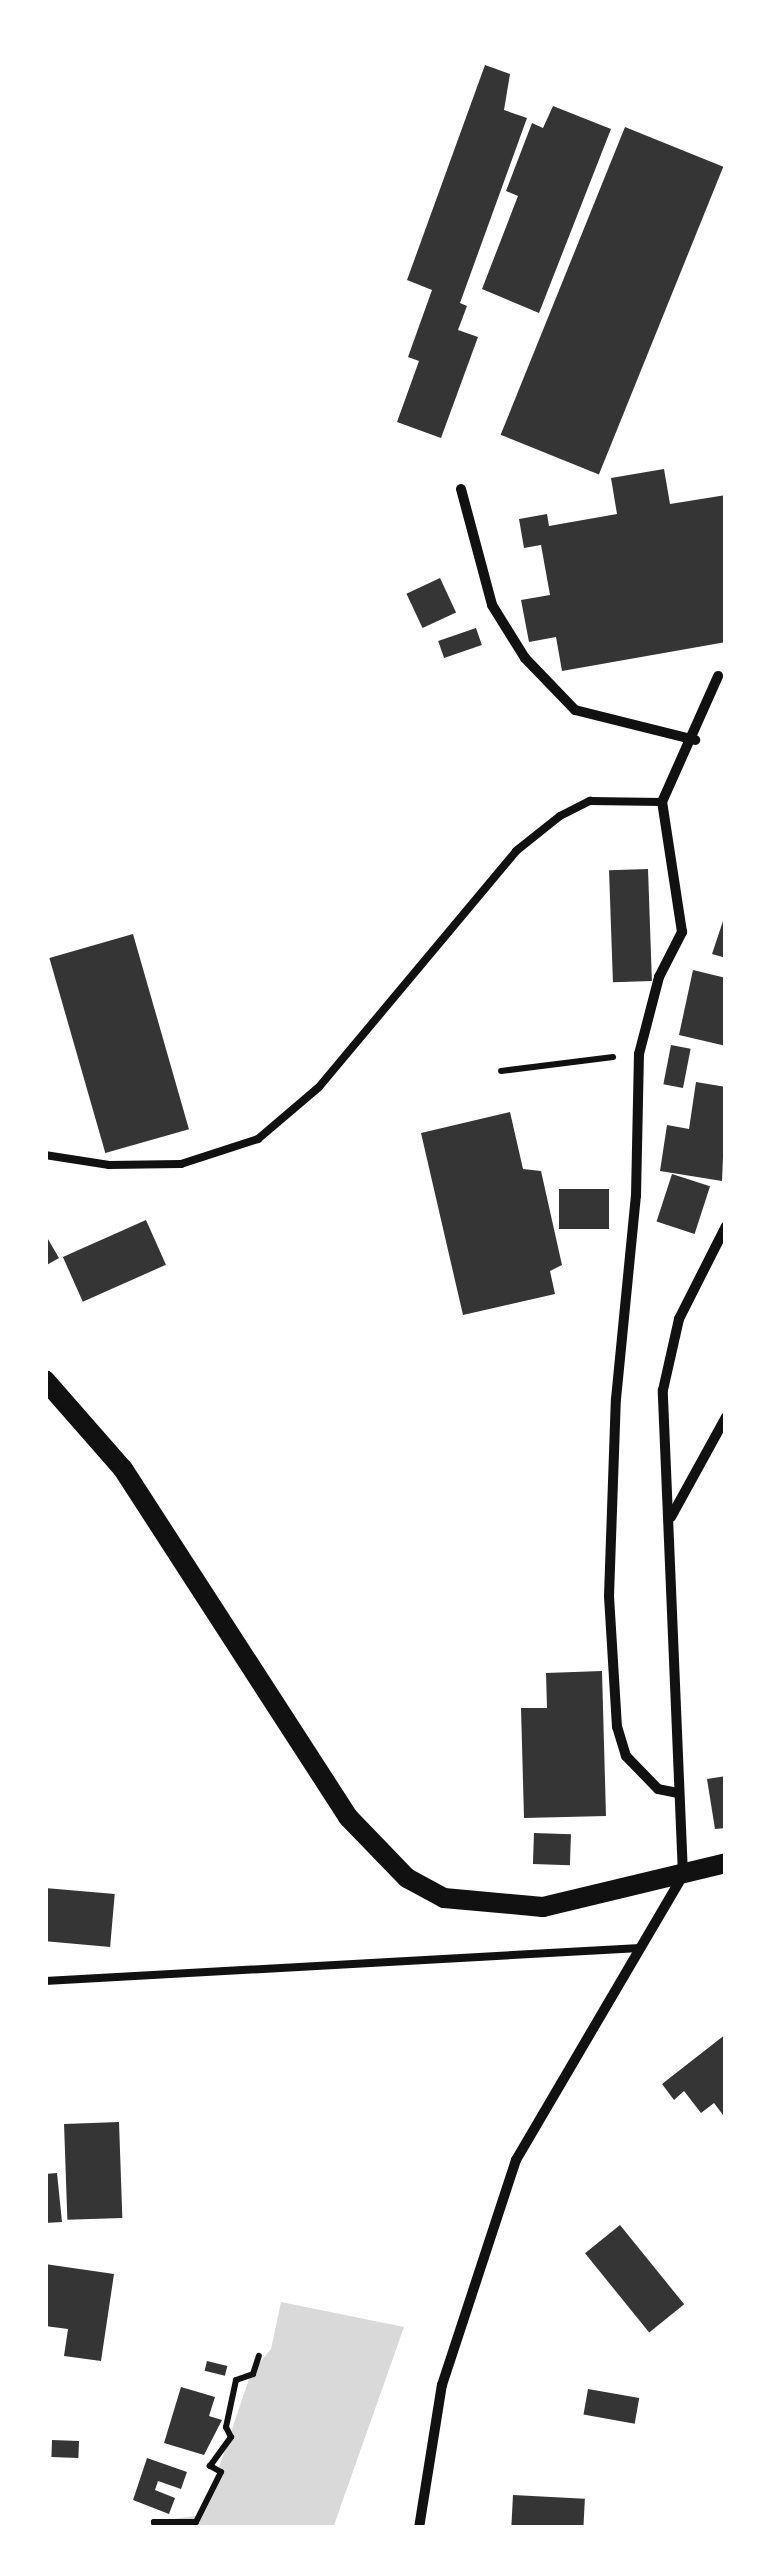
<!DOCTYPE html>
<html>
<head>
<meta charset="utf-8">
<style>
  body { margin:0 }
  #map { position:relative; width:771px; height:2573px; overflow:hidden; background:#fff; font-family:"Fira Sans",sans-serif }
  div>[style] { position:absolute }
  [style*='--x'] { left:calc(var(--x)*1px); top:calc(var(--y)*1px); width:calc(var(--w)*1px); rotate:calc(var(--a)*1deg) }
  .water>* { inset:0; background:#d9d9d9 }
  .building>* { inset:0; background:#353535; transform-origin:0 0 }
  .path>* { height:6px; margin:-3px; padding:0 3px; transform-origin:3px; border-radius:3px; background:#111 }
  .service>* { height:8px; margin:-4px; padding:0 4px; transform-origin:4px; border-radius:4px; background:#111 }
  .minor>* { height:10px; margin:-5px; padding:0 5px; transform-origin:5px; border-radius:5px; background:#111 }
  .secondary>* { height:20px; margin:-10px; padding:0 10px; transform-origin:10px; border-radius:10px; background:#111 }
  span { translate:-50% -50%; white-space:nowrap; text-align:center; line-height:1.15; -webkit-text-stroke:8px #fff; paint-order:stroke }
  .frame { position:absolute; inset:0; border:48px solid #fff; pointer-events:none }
</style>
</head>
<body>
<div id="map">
  <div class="water">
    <div style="clip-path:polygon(281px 2302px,404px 2327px,333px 2528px,171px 2528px,173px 2519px,203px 2515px,251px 2373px,271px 2349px)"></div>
  </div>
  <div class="building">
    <div style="clip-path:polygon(485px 65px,510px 74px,504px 110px,527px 118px,460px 303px,467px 306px,458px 330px,478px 337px,441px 438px,397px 422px,419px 361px,408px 357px,432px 290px,407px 280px)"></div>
    <div style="clip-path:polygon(553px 106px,611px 129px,539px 313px,482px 289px,518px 196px,506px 191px,532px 123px,543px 128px)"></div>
    <div style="left:625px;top:127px;width:106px;height:332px;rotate:22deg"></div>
    <div style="clip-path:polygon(664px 469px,670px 504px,726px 495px,726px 642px,562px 671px,556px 637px,529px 642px,521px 600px,550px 595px,541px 545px,524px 548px,519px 519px,547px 514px,549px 526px,617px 514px,611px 478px)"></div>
    <div style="left:440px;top:578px;width:38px;height:37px;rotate:65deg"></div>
    <div style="left:476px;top:628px;width:18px;height:40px;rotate:71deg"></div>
    <div style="left:648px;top:869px;width:112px;height:39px;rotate:88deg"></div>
    <div style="clip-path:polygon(725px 915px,726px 915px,726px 958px,712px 954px)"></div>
    <div style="left:133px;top:934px;width:203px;height:87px;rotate:74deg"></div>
    <div style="clip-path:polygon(693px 970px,726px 978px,726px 1046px,679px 1035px)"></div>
    <div style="left:671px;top:1045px;width:20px;height:40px;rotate:11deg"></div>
    <div style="clip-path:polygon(696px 1082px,726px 1087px,722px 1181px,660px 1171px,667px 1125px,689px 1129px)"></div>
    <div style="clip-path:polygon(510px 1112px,523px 1169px,541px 1171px,562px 1265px,550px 1271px,555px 1294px,463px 1315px,421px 1133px)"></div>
    <div style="left:672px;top:1174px;width:40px;height:50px;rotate:18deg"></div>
    <div style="left:559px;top:1189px;width:50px;height:40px"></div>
    <div style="left:146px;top:1220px;width:49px;height:91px;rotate:66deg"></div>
    <div style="clip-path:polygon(45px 1234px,59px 1258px,45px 1266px)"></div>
    <div style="clip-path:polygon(602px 1671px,606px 1816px,524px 1818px,521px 1708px,547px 1708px,546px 1673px)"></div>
    <div style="clip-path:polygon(726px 1776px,726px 1828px,715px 1829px,707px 1779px)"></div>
    <div style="left:534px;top:1833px;width:37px;height:31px;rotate:2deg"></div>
    <div style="left:45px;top:1888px;width:70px;height:53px;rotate:5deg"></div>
    <div style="clip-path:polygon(726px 2034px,726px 2119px,714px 2103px,701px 2113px,684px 2091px,674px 2100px,662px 2084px)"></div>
    <div style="left:119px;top:2122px;width:96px;height:55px;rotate:88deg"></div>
    <div style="clip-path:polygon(57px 2173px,62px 2222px,45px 2223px,45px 2174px)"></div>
    <div style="left:620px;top:2225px;width:102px;height:45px;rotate:51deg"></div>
    <div style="clip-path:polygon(45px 2264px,114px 2274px,101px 2361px,64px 2356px,68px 2329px,45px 2326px)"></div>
    <div style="left:207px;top:2361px;width:21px;height:10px;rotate:14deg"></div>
    <div style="clip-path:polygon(181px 2387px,215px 2397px,209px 2416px,222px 2420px,204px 2455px,164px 2443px)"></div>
    <div style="left:588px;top:2389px;width:52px;height:26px;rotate:10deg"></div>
    <div style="left:52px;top:2440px;width:27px;height:17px;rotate:2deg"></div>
    <div style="clip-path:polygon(147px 2458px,187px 2472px,181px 2489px,158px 2481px,155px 2490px,175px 2498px,169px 2514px,133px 2500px)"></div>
    <div style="left:513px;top:2495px;width:72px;height:33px;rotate:3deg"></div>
  </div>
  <div class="path">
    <div style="--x:501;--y:1071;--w:113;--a:-7.1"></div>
    <div style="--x:155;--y:2528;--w:6;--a:-99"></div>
    <div style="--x:154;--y:2522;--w:42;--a:0"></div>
    <div style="--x:196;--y:2522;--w:56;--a:-63.4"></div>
    <div style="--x:221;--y:2472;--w:13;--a:-151"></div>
    <div style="--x:210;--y:2466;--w:36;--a:-54"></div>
    <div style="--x:231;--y:2437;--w:11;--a:-117"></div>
    <div style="--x:226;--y:2427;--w:48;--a:-78"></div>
    <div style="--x:236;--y:2380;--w:18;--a:-19"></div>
    <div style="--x:253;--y:2374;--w:19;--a:-72"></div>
  </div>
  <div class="service">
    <div style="--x:45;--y:1155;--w:65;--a:8.9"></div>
    <div style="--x:109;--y:1165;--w:72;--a:-0.8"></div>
    <div style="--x:181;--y:1164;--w:81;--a:-18"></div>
    <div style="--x:258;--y:1139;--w:80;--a:-40.4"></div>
    <div style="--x:319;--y:1087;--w:307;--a:-50.1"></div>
    <div style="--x:516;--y:851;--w:56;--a:-38.5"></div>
    <div style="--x:560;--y:816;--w:34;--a:-27"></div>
    <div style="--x:590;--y:801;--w:72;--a:0.8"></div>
    <div style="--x:45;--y:1981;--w:596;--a:-3.17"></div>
  </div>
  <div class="minor">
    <div style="--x:461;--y:489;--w:120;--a:75"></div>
    <div style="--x:492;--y:605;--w:62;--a:58.1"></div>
    <div style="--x:525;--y:658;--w:72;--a:46.1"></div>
    <div style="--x:575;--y:710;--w:124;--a:14"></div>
    <div style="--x:671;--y:1517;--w:114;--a:-61.2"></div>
    <div style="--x:678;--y:1793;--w:20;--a:-169"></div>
    <div style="--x:658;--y:1789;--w:46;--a:-134.1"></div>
    <div style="--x:626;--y:1756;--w:30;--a:-107"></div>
    <div style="--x:617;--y:1727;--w:131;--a:-93.5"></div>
    <div style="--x:609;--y:1596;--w:197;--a:-88"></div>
    <div style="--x:616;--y:1399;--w:204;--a:-84.4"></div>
    <div style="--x:636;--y:1196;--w:142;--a:-88.8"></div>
    <div style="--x:639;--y:1054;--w:80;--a:-75.4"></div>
    <div style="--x:659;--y:977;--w:51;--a:-62.9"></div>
    <div style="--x:682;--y:932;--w:132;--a:-98.7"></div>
    <div style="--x:662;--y:802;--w:138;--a:-66"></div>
    <div style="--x:419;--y:2528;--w:145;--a:-80.9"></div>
    <div style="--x:442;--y:2385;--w:237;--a:-71.8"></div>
    <div style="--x:516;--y:2160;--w:330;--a:-59.6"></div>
    <div style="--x:683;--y:1875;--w:485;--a:-92.4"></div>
    <div style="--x:663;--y:1390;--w:73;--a:-77.3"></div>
    <div style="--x:679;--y:1319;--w:104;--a:-63.2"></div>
  </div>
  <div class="secondary">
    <div style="--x:45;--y:1380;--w:118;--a:48.8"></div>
    <div style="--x:123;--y:1469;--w:414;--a:57.1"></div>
    <div style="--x:348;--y:1817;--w:85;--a:46"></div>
    <div style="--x:407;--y:1878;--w:42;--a:28.4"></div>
    <div style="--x:444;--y:1898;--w:99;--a:5.2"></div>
    <div style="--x:543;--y:1907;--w:188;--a:-13.5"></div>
  </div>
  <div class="frame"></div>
</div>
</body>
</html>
